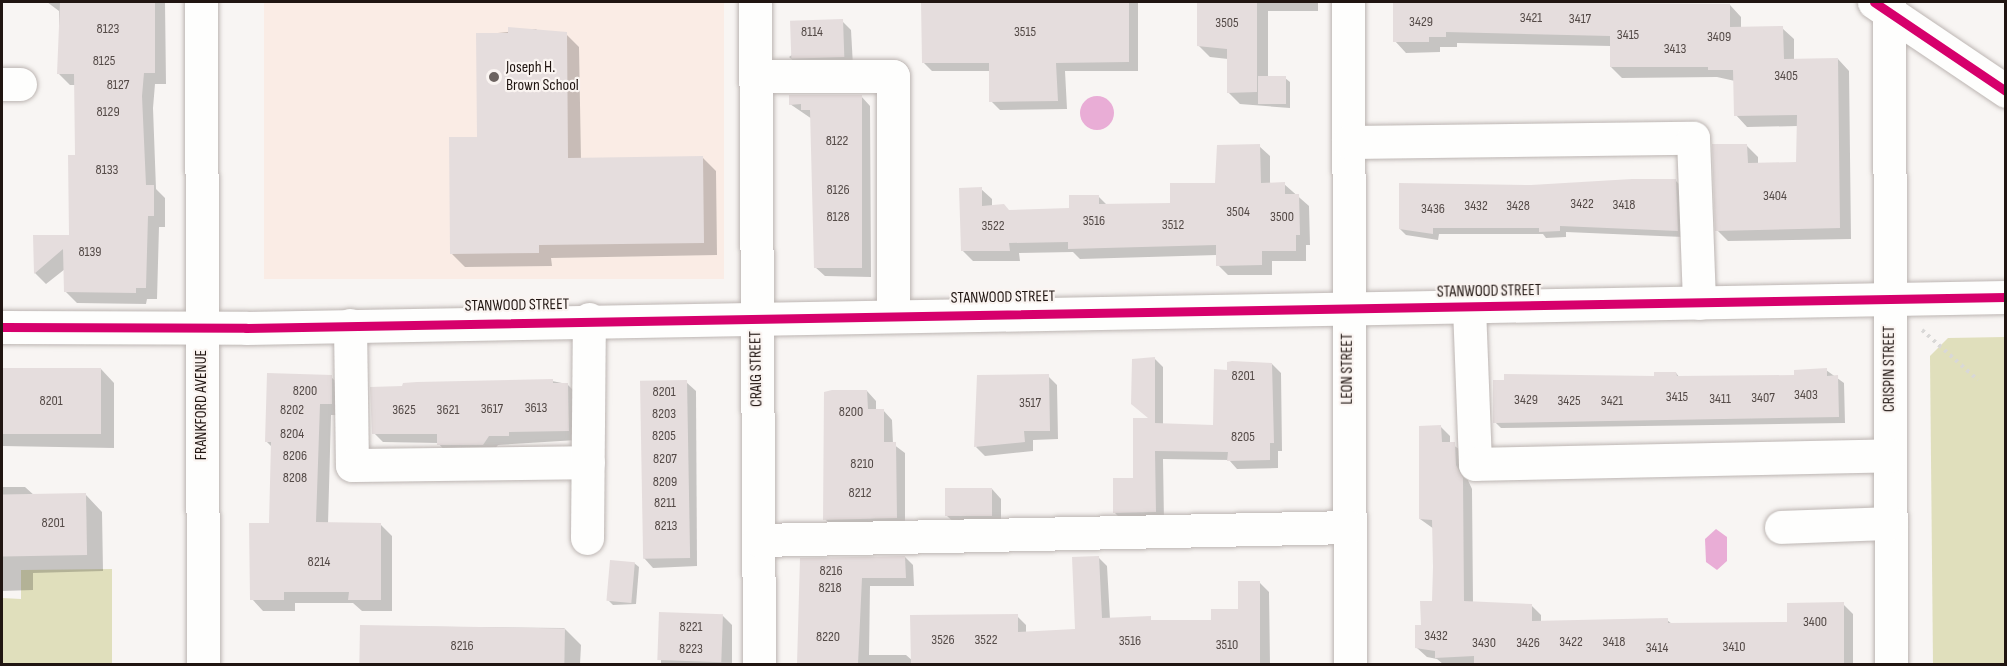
<!DOCTYPE html>
<html>
<head>
<meta charset="utf-8">
<style>
  body { margin:0 }
  #map { position:relative; width:2007px; height:666px; overflow:hidden; background:#f8f5f3; font-family:"Sofia Sans Condensed",sans-serif }
  div>[style] { position:absolute }
  [style*='--x'] { left:calc(var(--x)*1px); top:calc(var(--y)*1px); width:calc(var(--w)*1px); rotate:calc(var(--a)*1deg) }
  .built>* { inset:0; background:#faece5; transform-origin:0 0 }
  .green>* { inset:0; background:#e0dfbc }
  .water>* { inset:0; background:#e9add6 }
  .round { border-radius:50% }
  .shadow>* { inset:0; background:#0003 }
  .building>* { inset:0; background:#e5dddd; transform-origin:0 0 }
  .path>* { height:4px; margin-top:-2px; transform-origin:0; background:repeating-linear-gradient(90deg,#d9d8d7 0 3px,transparent 0 7.5px) }
  .roads { filter:drop-shadow(0 0 2px #bcb5b2) drop-shadow(0 0 2px #bcb5b2) }
  .minor>* { height:33px; margin:-16.5px; padding:0 16.5px; transform-origin:16.5px; border-radius:16.5px; background:#fefefd }
  .major>* { height:33px; margin:-16.5px; padding:0 16.5px; transform-origin:16.5px; border-radius:16.5px; background:#fefefd }
  .cycleway>* { height:9px; margin:-4.5px; padding:0 4.5px; transform-origin:4.5px; border-radius:4.5px; background:#d6006c }
  .dots>* { width:16px; height:16px; translate:-50% -50%; box-sizing:border-box; border:3px solid #faf4f1; border-radius:50% }
  span { translate:-50% -50%; white-space:nowrap; text-align:center; line-height:1.15; -webkit-text-stroke:4.5px #faf4f1; paint-order:stroke }
  .number-label { font-size:14px; color:#544a47 }
  .number-label span { -webkit-text-stroke-width:0 }
  .poi-label { font-size:16px; color:#201511 }
  .left { translate:0 -50%; text-align:left }
  .street-label { font-size:16px; color:#201511 }
  .frame { position:absolute; inset:0; border:3px solid #201511; pointer-events:none }
</style>
</head>
<body>
<div id="map">
  <div class="built">
    <div style="left:264px;top:2px;width:460px;height:277px"></div>
  </div>
  <div class="green">
    <div style="clip-path:polygon(2005px 337px,2005px 664px,1933px 664px,1930px 356px,1948px 338px)"></div>
    <div style="clip-path:polygon(112px 569px,112px 664px,2px 664px,2px 598px,21px 599px,21px 570px)"></div>
  </div>
  <div class="water">
    <div class="round" style="left:1080px;top:96px;width:34px;height:34px"></div>
    <div style="clip-path:polygon(1716px 529px,1727px 537px,1727px 561px,1717px 570px,1706px 562px,1705px 539px)"></div>
  </div>
  <div class="shadow">
    <div style="clip-path:polygon(47px 2px,165px 2px,166px 84px,155px 84px,153px 108px,156px 189px,165px 198px,165px 227px,159px 227px,157px 299px,147px 299px,146px 304px,77px 303px,65px 291px,65px 269px,46px 284px,35px 273px,35px 236px,70px 237px,76px 157px,76px 85px,70px 85px,59px 74px,59px 11px)"></div>
    <div style="clip-path:polygon(923px 2px,1138px 2px,1138px 71px,1065px 71px,1067px 109px,1000px 110px,991px 101px,990px 71px,932px 71px,923px 62px)"></div>
    <div style="clip-path:polygon(1198px 2px,1318px 2px,1318px 11px,1268px 11px,1268px 78px,1285px 78px,1290px 82px,1290px 108px,1240px 104px,1228px 92px,1228px 59px,1210px 57px,1198px 45px)"></div>
    <div style="clip-path:polygon(1395px 2px,1730px 5px,1741px 17px,1741px 28px,1782px 28px,1794px 39px,1794px 60px,1838px 59px,1849px 71px,1851px 239px,1728px 241px,1717px 230px,1747px 146px,1758px 157px,1758px 164px,1798px 163px,1798px 126px,1747px 127px,1736px 115px,1735px 81px,1717px 77px,1622px 78px,1611px 67px,1611px 46px,1457px 43px,1457px 47px,1440px 47px,1440px 52px,1406px 53px,1395px 41px)"></div>
    <div style="clip-path:polygon(842px 21px,851px 30px,853px 66px,799px 66px,789px 57px)"></div>
    <div style="clip-path:polygon(536px 29px,541px 34px,566px 34px,579px 47px,581px 160px,703px 158px,716px 171px,717px 255px,551px 258px,552px 266px,465px 267px,452px 254px,479px 138px,478px 35px)"></div>
    <div style="clip-path:polygon(861px 96px,870px 106px,871px 277px,825px 276px,815px 267px,812px 119px,790px 104px)"></div>
    <div style="clip-path:polygon(1259px 146px,1270px 156px,1270px 184px,1284px 184px,1309px 206px,1310px 245px,1306px 245px,1306px 261px,1272px 261px,1272px 275px,1228px 275px,1218px 265px,1217px 255px,1080px 259px,1073px 252px,1019px 253px,1020px 261px,973px 261px,962px 250px,981px 189px,992px 199px,992px 206px,1010px 212px,1071px 210px,1098px 196px,1107px 205px,1171px 205px,1216px 185px)"></div>
    <div style="clip-path:polygon(1675px 180px,1681px 186px,1683px 237px,1566px 232px,1566px 237px,1546px 238px,1543px 234px,1439px 234px,1438px 240px,1406px 235px,1400px 229px,1531px 187px)"></div>
    <div style="clip-path:polygon(1154px 358px,1163px 367px,1163px 425px,1214px 427px,1228px 371px,1272px 364px,1281px 373px,1282px 451px,1278px 451px,1278px 468px,1237px 469px,1229px 460px,1163px 459px,1164px 521px,1124px 522px,1115px 513px,1135px 479px,1150px 419px)"></div>
    <div style="clip-path:polygon(2px 369px,101px 369px,114px 383px,114px 448px,2px 446px)"></div>
    <div style="clip-path:polygon(1826px 370px,1844px 383px,1845px 423px,1501px 428px,1495px 422px,1676px 373px,1680px 378px,1796px 377px)"></div>
    <div style="clip-path:polygon(1048px 376px,1057px 385px,1058px 439px,1033px 440px,1033px 451px,985px 456px,976px 447px)"></div>
    <div style="clip-path:polygon(331px 377px,343px 388px,343px 415px,331px 415px,328px 524px,381px 525px,392px 536px,392px 611px,362px 611px,353px 603px,295px 603px,295px 611px,263px 611px,252px 599px,271px 524px,272px 447px,266px 441px)"></div>
    <div style="clip-path:polygon(552px 381px,567px 384px,577px 394px,577px 440px,498px 445px,492px 453px,448px 454px,438px 443px,383px 442px,374px 433px)"></div>
    <div style="clip-path:polygon(686px 382px,696px 391px,697px 566px,653px 568px,644px 558px)"></div>
    <div style="clip-path:polygon(867px 391px,876px 401px,876px 411px,883px 410px,892px 420px,893px 444px,905px 453px,905px 527px,834px 528px,825px 519px)"></div>
    <div style="clip-path:polygon(1440px 426px,1450px 436px,1450px 443px,1465px 453px,1466px 476px,1472px 489px,1473px 603px,1531px 605px,1541px 615px,1541px 622px,1667px 620px,1672px 624px,1788px 624px,1843px 604px,1853px 614px,1853px 664px,1443px 664px,1437px 659px,1427px 657px,1417px 648px,1434px 603px,1434px 529px,1420px 519px)"></div>
    <div style="clip-path:polygon(2px 487px,25px 487px,35px 496px,86px 495px,102px 512px,103px 571px,33px 573px,33px 590px,2px 591px)"></div>
    <div style="clip-path:polygon(992px 489px,1001px 499px,1001px 525px,957px 525px,947px 516px)"></div>
    <div style="clip-path:polygon(905px 557px,913px 565px,914px 586px,870px 586px,869px 655px,906px 655px,913px 661px,1017px 616px,1026px 625px,1026px 633px,1076px 631px,1098px 557px,1107px 566px,1110px 619px,1213px 622px,1239px 610px,1260px 583px,1269px 592px,1270px 664px,799px 664px,801px 559px)"></div>
    <div style="clip-path:polygon(634px 563px,639px 567px,636px 604px,613px 605px,608px 600px)"></div>
    <div style="clip-path:polygon(661px 613px,723px 616px,732px 625px,732px 664px,661px 664px)"></div>
    <div style="clip-path:polygon(362px 626px,564px 628px,581px 645px,580px 664px,361px 664px)"></div>
  </div>
  <div class="building">
    <div style="clip-path:polygon(60px 2px,155px 2px,155px 73px,144px 73px,142px 96px,146px 185px,154px 185px,154px 216px,148px 216px,146px 288px,136px 288px,136px 293px,64px 292px,63px 249px,34px 274px,33px 235px,69px 235px,68px 155px,75px 155px,74px 74px,57px 74px)"></div>
    <div style="clip-path:polygon(921px 2px,1129px 2px,1129px 62px,1056px 63px,1058px 101px,989px 102px,989px 63px,922px 63px)"></div>
    <div style="clip-path:polygon(1197px 2px,1257px 2px,1257px 92px,1227px 93px,1227px 49px,1197px 46px)"></div>
    <div style="clip-path:polygon(1393px 2px,1730px 4px,1730px 27px,1783px 26px,1784px 59px,1838px 58px,1840px 228px,1715px 231px,1712px 144px,1747px 144px,1748px 163px,1796px 162px,1797px 115px,1734px 116px,1733px 70px,1708px 70px,1708px 67px,1610px 67px,1610px 36px,1446px 32px,1446px 37px,1429px 37px,1429px 42px,1393px 42px)"></div>
    <div style="left:843px;top:19px;width:38px;height:53px;rotate:88deg"></div>
    <div style="clip-path:polygon(508px 27px,567px 32px,568px 158px,703px 156px,704px 243px,539px 245px,539px 253px,450px 254px,449px 137px,477px 137px,476px 33px,508px 33px)"></div>
    <div style="left:1286px;top:76px;width:28px;height:28px;rotate:90deg"></div>
    <div style="clip-path:polygon(789px 95px,862px 95px,862px 268px,814px 268px,810px 110px,801px 110px,801px 104px,789px 105px)"></div>
    <div style="clip-path:polygon(1260px 144px,1261px 183px,1285px 182px,1285px 194px,1299px 194px,1300px 235px,1296px 235px,1296px 251px,1262px 251px,1262px 265px,1216px 266px,1216px 245px,1068px 249px,1068px 242px,1009px 243px,1010px 251px,961px 251px,959px 188px,982px 187px,982px 206px,1004px 204px,1009px 210px,1069px 208px,1069px 195px,1099px 195px,1099px 204px,1170px 203px,1170px 183px,1215px 183px,1217px 145px)"></div>
    <div style="clip-path:polygon(1632px 179px,1676px 179px,1678px 231px,1560px 226px,1560px 231px,1539px 232px,1539px 228px,1433px 228px,1433px 234px,1399px 229px,1399px 183px,1531px 185px)"></div>
    <div style="clip-path:polygon(1155px 357px,1155px 423px,1213px 425px,1214px 369px,1227px 370px,1227px 362px,1232px 361px,1272px 363px,1274px 443px,1270px 443px,1270px 460px,1227px 461px,1228px 452px,1155px 451px,1156px 512px,1113px 513px,1113px 478px,1133px 478px,1133px 418px,1148px 418px,1131px 404px,1132px 359px)"></div>
    <div style="left:2px;top:368px;width:99px;height:66px"></div>
    <div style="clip-path:polygon(1827px 368px,1827px 376px,1838px 375px,1839px 417px,1493px 423px,1493px 380px,1504px 380px,1504px 374px,1654px 376px,1654px 372px,1676px 372px,1677px 376px,1794px 375px,1794px 370px)"></div>
    <div style="clip-path:polygon(267px 373px,332px 375px,332px 404px,320px 404px,316px 522px,381px 523px,381px 600px,348px 600px,349px 592px,284px 592px,284px 600px,250px 600px,249px 523px,269px 523px,271px 442px,265px 442px)"></div>
    <div style="clip-path:polygon(1049px 374px,1050px 431px,1024px 431px,1025px 442px,974px 447px,977px 375px)"></div>
    <div style="clip-path:polygon(553px 379px,553px 383px,568px 383px,569px 431px,509px 432px,509px 436px,489px 436px,483px 445px,437px 445px,437px 434px,372px 434px,370px 387px,402px 386px,403px 383px,417px 382px)"></div>
    <div style="left:687px;top:380px;width:178px;height:47px;rotate:89deg"></div>
    <div style="clip-path:polygon(832px 390px,867px 390px,868px 409px,884px 409px,884px 442px,896px 442px,897px 518px,823px 520px,824px 392px)"></div>
    <div style="clip-path:polygon(1441px 425px,1442px 442px,1455px 442px,1456px 465px,1463px 478px,1464px 601px,1532px 604px,1532px 621px,1668px 618px,1668px 623px,1787px 622px,1787px 603px,1844px 602px,1844px 664px,1474px 664px,1474px 656px,1435px 658px,1435px 651px,1415px 648px,1415px 625px,1421px 625px,1420px 601px,1432px 601px,1433px 567px,1432px 520px,1419px 519px,1419px 426px)"></div>
    <div style="left:945px;top:488px;width:47px;height:28px"></div>
    <div style="left:86px;top:493px;width:62px;height:84px;rotate:89deg"></div>
    <div style="clip-path:polygon(905px 556px,906px 578px,862px 578px,858px 664px,797px 664px,800px 558px)"></div>
    <div style="clip-path:polygon(1099px 556px,1102px 618px,1151px 616px,1151px 620px,1211px 620px,1211px 609px,1238px 609px,1238px 581px,1260px 581px,1260px 664px,911px 664px,910px 615px,1018px 614px,1018px 632px,1075px 629px,1072px 557px)"></div>
    <div style="left:610px;top:560px;width:25px;height:41px;rotate:5deg"></div>
    <div style="left:659px;top:612px;width:64px;height:48px;rotate:2deg"></div>
    <div style="left:360px;top:625px;width:205px;height:39px;rotate:1deg"></div>
  </div>
  <div class="path">
    <div style="--x:1922;--y:330;--w:75;--a:41.8"></div>
  </div>
  <div class="roads">
    <div class="minor">
      <div style="--x:755;--y:2;--w:662;--a:89.65"></div>
      <div style="--x:1348;--y:2;--w:662;--a:89.83"></div>
      <div style="--x:1874;--y:2;--w:159;--a:34"></div>
      <div style="--x:1889;--y:2;--w:662;--a:89.83"></div>
      <div style="--x:755;--y:76;--w:138;--a:0"></div>
      <div style="--x:893;--y:76;--w:238;--a:90"></div>
      <div style="--x:2;--y:84;--w:18;--a:0"></div>
      <div style="--x:1348;--y:142;--w:345;--a:-0.7"></div>
      <div style="--x:1693;--y:138;--w:165;--a:87.9"></div>
      <div style="--x:1469;--y:307;--w:157;--a:87.8"></div>
      <div style="--x:1475;--y:464;--w:415;--a:-1.2"></div>
      <div style="--x:350;--y:325;--w:140;--a:89.2"></div>
      <div style="--x:352;--y:465;--w:236;--a:-0.7"></div>
      <div style="--x:2;--y:327;--w:244;--a:0.2"></div>
      <div style="--x:246;--y:328;--w:1760;--a:-1.01"></div>
      <div style="--x:1781;--y:527;--w:110;--a:-2.1"></div>
      <div style="--x:587;--y:538;--w:219;--a:-89.5"></div>
      <div style="--x:759;--y:540;--w:590;--a:-1.26"></div>
    </div>
    <div class="major">
      <div style="--x:201;--y:2;--w:662;--a:89.83"></div>
    </div>
  </div>
  <div class="cycleway">
    <div style="--x:1874;--y:2;--w:159;--a:34"></div>
    <div style="--x:2;--y:327;--w:244;--a:0.2"></div>
    <div style="--x:246;--y:328;--w:1760;--a:-1.01"></div>
  </div>
  <div class="dots">
    <div style="left:494px;top:77px;background:#6c6360"></div>
  </div>
  <div class="number-label">
    <span style="left:1531px;top:18px">3421</span>
    <span style="left:1580px;top:19px">3417</span>
    <span style="left:1421px;top:22px">3429</span>
    <span style="left:1227px;top:23px">3505</span>
    <span style="left:108px;top:29px">8123</span>
    <span style="left:812px;top:32px">8114</span>
    <span style="left:1025px;top:32px">3515</span>
    <span style="left:1628px;top:35px">3415</span>
    <span style="left:1719px;top:37px">3409</span>
    <span style="left:1675px;top:49px">3413</span>
    <span style="left:104px;top:61px">8125</span>
    <span style="left:1786px;top:76px">3405</span>
    <span style="left:118px;top:85px">8127</span>
    <span style="left:108px;top:112px">8129</span>
    <span style="left:837px;top:141px">8122</span>
    <span style="left:107px;top:170px">8133</span>
    <span style="left:838px;top:190px">8126</span>
    <span style="left:1775px;top:196px">3404</span>
    <span style="left:1582px;top:204px">3422</span>
    <span style="left:1624px;top:205px">3418</span>
    <span style="left:1476px;top:206px">3432</span>
    <span style="left:1518px;top:206px">3428</span>
    <span style="left:1433px;top:209px">3436</span>
    <span style="left:1238px;top:212px">3504</span>
    <span style="left:838px;top:217px">8128</span>
    <span style="left:1282px;top:217px">3500</span>
    <span style="left:1094px;top:221px">3516</span>
    <span style="left:1173px;top:225px">3512</span>
    <span style="left:993px;top:226px">3522</span>
    <span style="left:90px;top:252px">8139</span>
    <span style="left:1243px;top:376px">8201</span>
    <span style="left:305px;top:391px">8200</span>
    <span style="left:664px;top:392px">8201</span>
    <span style="left:1806px;top:395px">3403</span>
    <span style="left:1677px;top:397px">3415</span>
    <span style="left:1763px;top:398px">3407</span>
    <span style="left:1720px;top:399px">3411</span>
    <span style="left:1526px;top:400px">3429</span>
    <span style="left:51px;top:401px">8201</span>
    <span style="left:1569px;top:401px">3425</span>
    <span style="left:1612px;top:401px">3421</span>
    <span style="left:1030px;top:403px">3517</span>
    <span style="left:536px;top:408px">3613</span>
    <span style="left:492px;top:409px">3617</span>
    <span style="left:292px;top:410px">8202</span>
    <span style="left:404px;top:410px">3625</span>
    <span style="left:448px;top:410px">3621</span>
    <span style="left:851px;top:412px">8200</span>
    <span style="left:664px;top:414px">8203</span>
    <span style="left:292px;top:434px">8204</span>
    <span style="left:664px;top:436px">8205</span>
    <span style="left:1243px;top:437px">8205</span>
    <span style="left:295px;top:456px">8206</span>
    <span style="left:665px;top:459px">8207</span>
    <span style="left:862px;top:464px">8210</span>
    <span style="left:295px;top:478px">8208</span>
    <span style="left:665px;top:482px">8209</span>
    <span style="left:860px;top:493px">8212</span>
    <span style="left:665px;top:503px">8211</span>
    <span style="left:53px;top:523px">8201</span>
    <span style="left:666px;top:526px">8213</span>
    <span style="left:319px;top:562px">8214</span>
    <span style="left:831px;top:571px">8216</span>
    <span style="left:830px;top:588px">8218</span>
    <span style="left:1815px;top:622px">3400</span>
    <span style="left:691px;top:627px">8221</span>
    <span style="left:1436px;top:636px">3432</span>
    <span style="left:828px;top:637px">8220</span>
    <span style="left:943px;top:640px">3526</span>
    <span style="left:986px;top:640px">3522</span>
    <span style="left:1130px;top:641px">3516</span>
    <span style="left:1571px;top:642px">3422</span>
    <span style="left:1614px;top:642px">3418</span>
    <span style="left:1484px;top:643px">3430</span>
    <span style="left:1528px;top:643px">3426</span>
    <span style="left:1227px;top:645px">3510</span>
    <span style="left:462px;top:646px">8216</span>
    <span style="left:1734px;top:647px">3410</span>
    <span style="left:1657px;top:648px">3414</span>
    <span style="left:691px;top:649px">8223</span>
  </div>
  <div class="poi-label">
    <span class="left" style="left:506px;top:77px">Joseph H.<br>Brown School</span>
  </div>
  <div class="street-label">
    <span style="left:1489px;top:292px;rotate:-1deg">STANWOOD STREET</span>
    <span style="left:1003px;top:298px;rotate:-1deg">STANWOOD STREET</span>
    <span style="left:517px;top:306px;rotate:-1deg">STANWOOD STREET</span>
    <span style="left:757px;top:369px;rotate:-91deg">CRAIG STREET</span>
    <span style="left:1348px;top:369px;rotate:-90deg">LEON STREET</span>
    <span style="left:1890px;top:369px;rotate:-90deg">CRISPIN STREET</span>
    <span style="left:202px;top:405px;rotate:-90deg">FRANKFORD AVENUE</span>
  </div>
  <div class="frame"></div>
</div>
</body>
</html>
